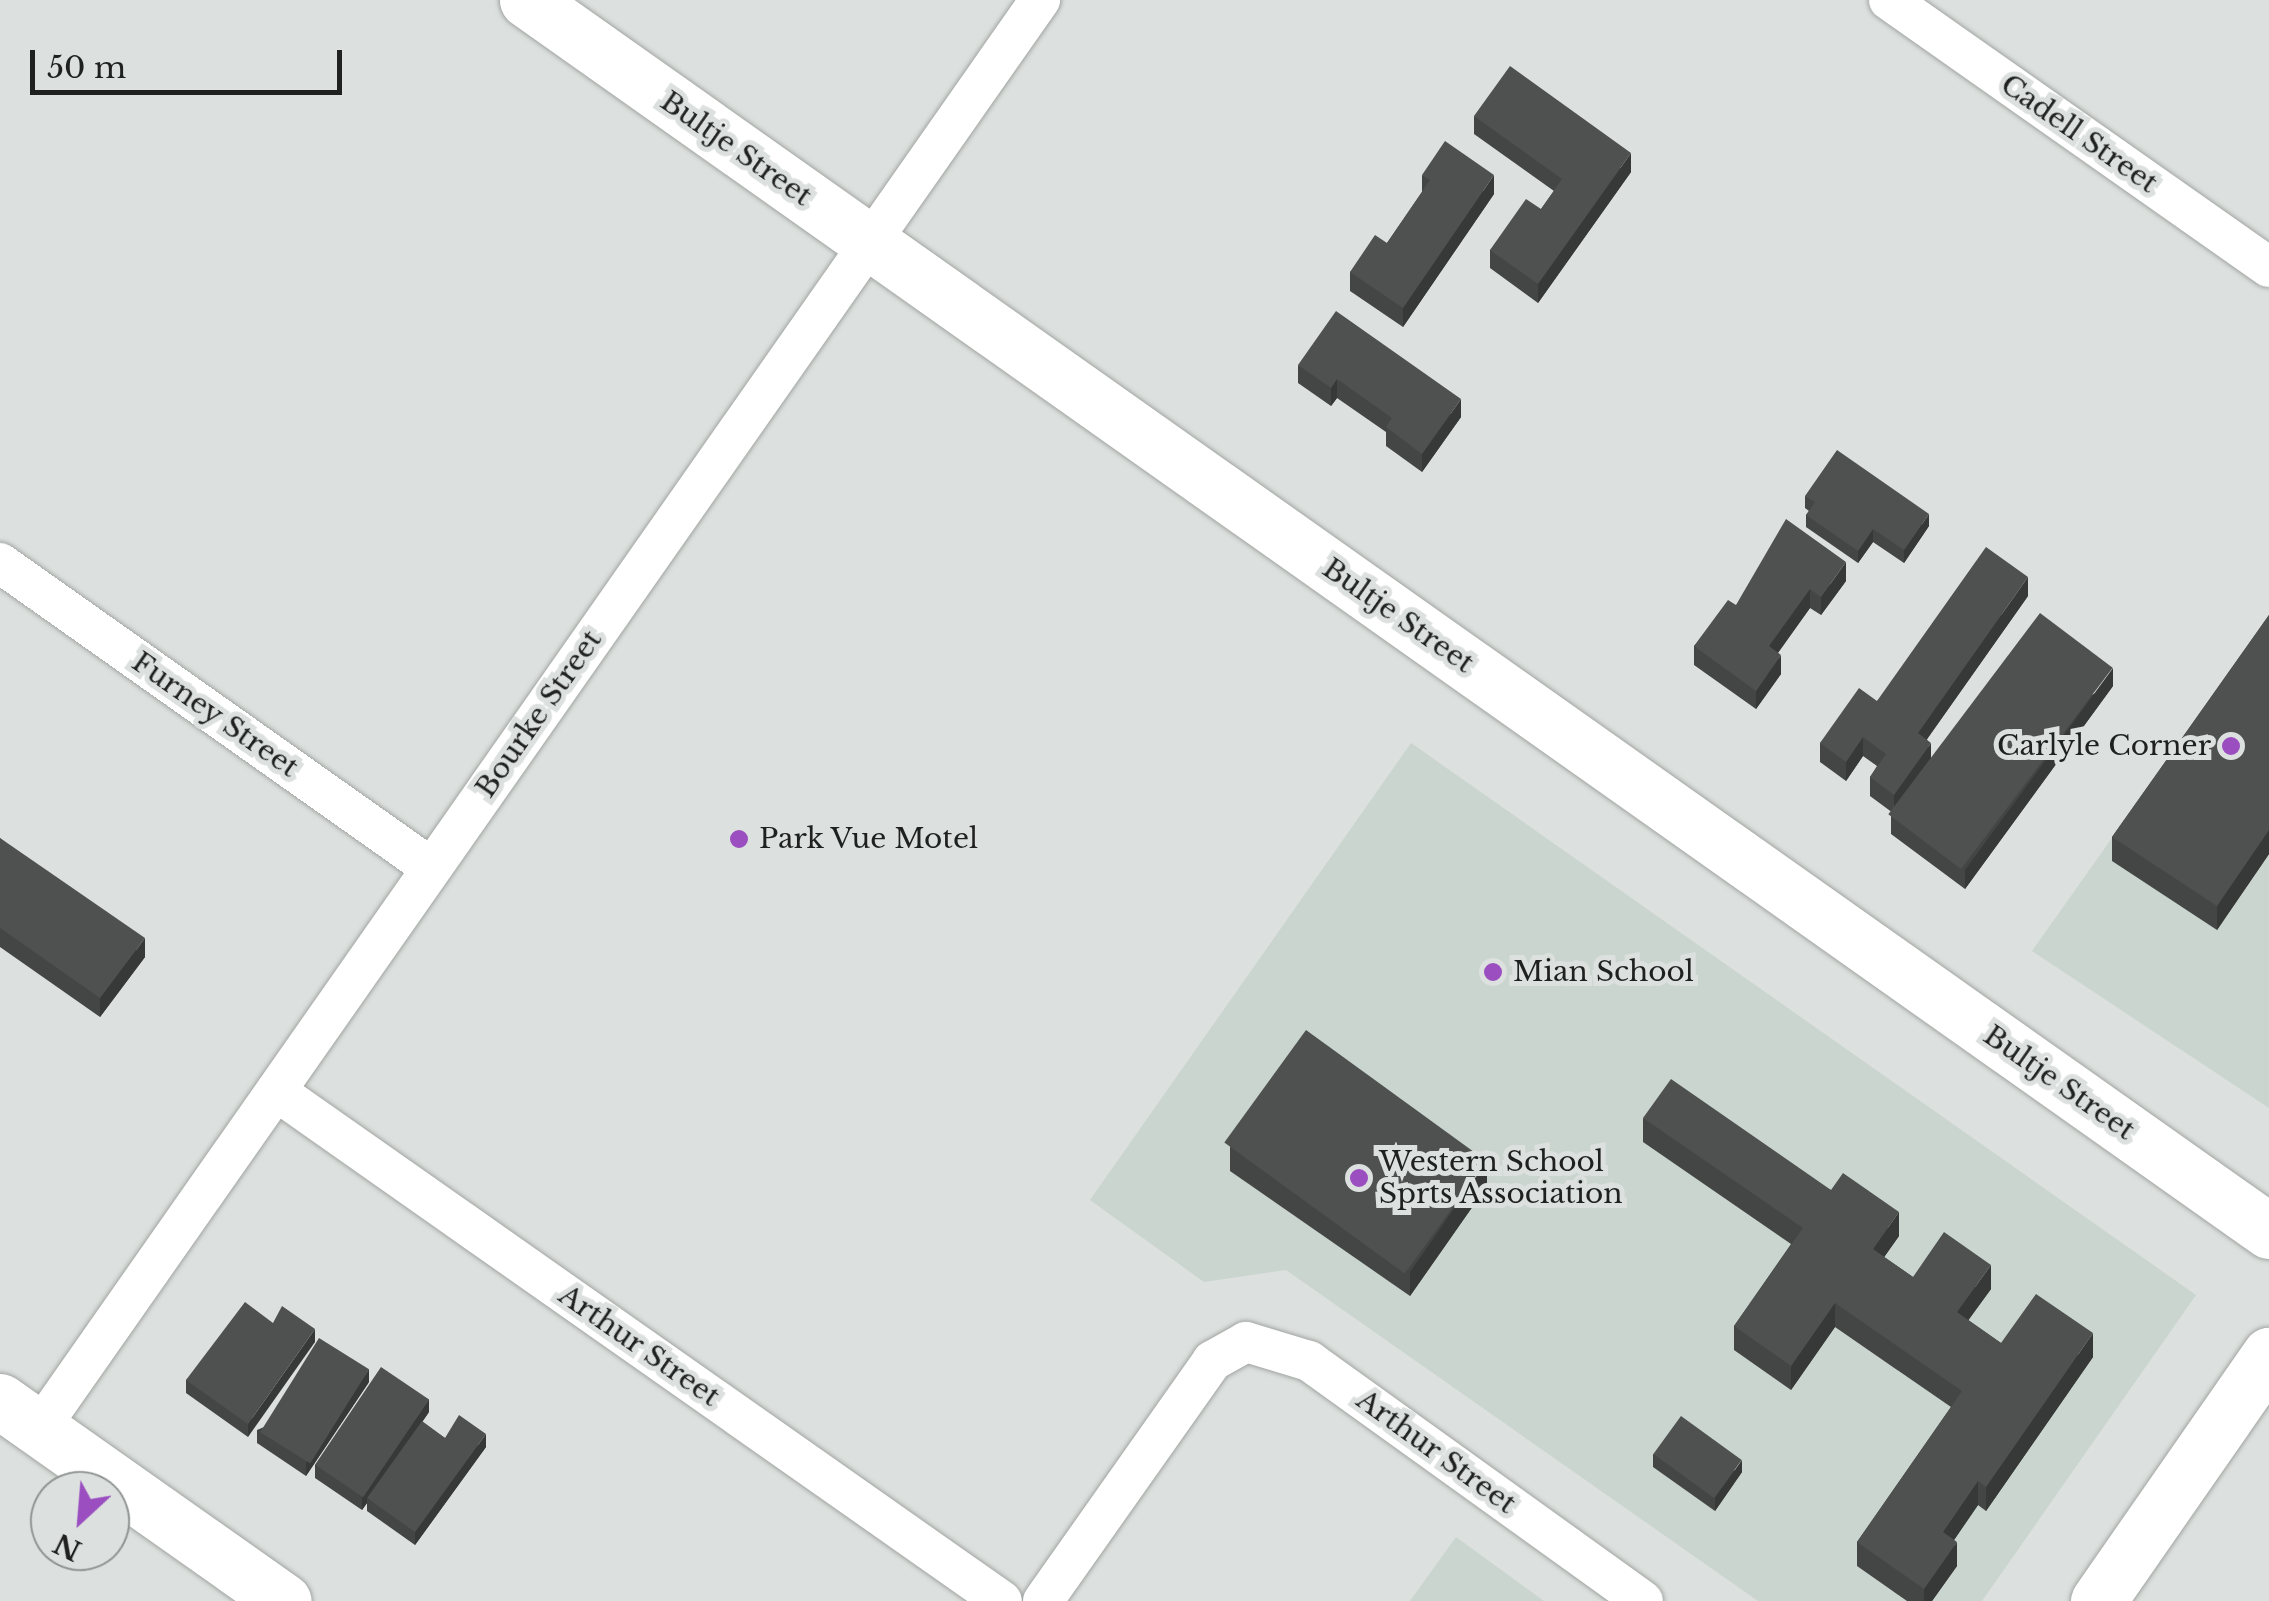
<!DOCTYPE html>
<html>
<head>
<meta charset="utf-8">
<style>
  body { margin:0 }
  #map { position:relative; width:2269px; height:1601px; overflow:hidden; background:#dce0de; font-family:"Libre Baskerville",serif }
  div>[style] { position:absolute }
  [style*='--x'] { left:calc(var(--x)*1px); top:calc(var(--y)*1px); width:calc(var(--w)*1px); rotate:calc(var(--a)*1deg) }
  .built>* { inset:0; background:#cad5cf }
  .roads { filter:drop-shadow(0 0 2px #a1a5a2) drop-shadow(0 0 2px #a1a5a2) }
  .street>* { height:40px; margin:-20px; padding:0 20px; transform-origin:20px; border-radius:20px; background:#fff }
  .secondary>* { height:55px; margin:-27.5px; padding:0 27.5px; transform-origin:27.5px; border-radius:27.5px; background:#fff }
  .wall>* { inset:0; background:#434645 }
  .shaded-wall>* { inset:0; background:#373938 }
  .building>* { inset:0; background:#4e5150; transform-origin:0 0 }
  .dots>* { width:28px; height:28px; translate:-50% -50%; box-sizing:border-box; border:5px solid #dce0de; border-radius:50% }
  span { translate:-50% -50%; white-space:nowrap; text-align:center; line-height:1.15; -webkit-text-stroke:10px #dce0de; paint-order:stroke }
  .street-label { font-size:28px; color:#1f2120 }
  .poi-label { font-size:28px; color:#1f2120 }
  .right { translate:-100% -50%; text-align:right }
  .left { translate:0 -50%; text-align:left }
  .north { position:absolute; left:30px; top:1471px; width:100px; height:100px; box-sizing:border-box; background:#dce0de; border:2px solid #909492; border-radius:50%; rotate:206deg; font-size:28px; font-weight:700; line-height:40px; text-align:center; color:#1f2120 }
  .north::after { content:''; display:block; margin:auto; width:35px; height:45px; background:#9a4ec0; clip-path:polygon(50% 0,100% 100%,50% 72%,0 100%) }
  .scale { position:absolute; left:30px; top:50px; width:312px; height:45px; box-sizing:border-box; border:5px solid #1f2120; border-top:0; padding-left:12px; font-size:30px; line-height:35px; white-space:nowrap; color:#1f2120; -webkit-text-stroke:8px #dce0de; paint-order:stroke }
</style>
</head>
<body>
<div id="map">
  <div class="built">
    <div style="clip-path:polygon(2269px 616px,2269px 1108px,2032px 951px)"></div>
    <div style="clip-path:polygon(1411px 743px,2196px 1295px,1982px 1601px,1758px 1601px,1286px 1270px,1204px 1282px,1090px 1200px)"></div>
    <div style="clip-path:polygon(1456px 1537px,1544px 1601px,1410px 1601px)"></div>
  </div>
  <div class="roads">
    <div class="street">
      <div style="--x:1889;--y:0;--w:464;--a:35.1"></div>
      <div style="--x:0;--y:563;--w:527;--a:35.26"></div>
      <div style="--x:276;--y:1091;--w:887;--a:35.09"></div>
      <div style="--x:39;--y:1429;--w:1745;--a:-54.99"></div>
      <div style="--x:1043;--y:1601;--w:294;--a:-54.8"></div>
      <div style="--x:1212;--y:1361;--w:39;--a:-29"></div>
      <div style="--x:1246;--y:1342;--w:66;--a:16.8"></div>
      <div style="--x:1309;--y:1361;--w:411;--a:35.7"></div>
    </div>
    <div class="secondary">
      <div style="--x:527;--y:0;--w:2133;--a:35.25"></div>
      <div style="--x:0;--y:1401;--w:347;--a:35.2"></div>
      <div style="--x:2098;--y:1601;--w:300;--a:-55.2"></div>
    </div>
  </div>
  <div class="wall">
    <div style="clip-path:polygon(1474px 116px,1631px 172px,1538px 303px,1490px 268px,1490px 250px,1541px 209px,1554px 191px,1474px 134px)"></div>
    <div style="clip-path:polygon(1422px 175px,1494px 194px,1403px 327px,1350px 291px,1350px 272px,1387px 243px,1422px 192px)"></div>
    <div style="clip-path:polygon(1298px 365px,1461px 417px,1422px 472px,1386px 446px,1386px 432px,1337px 398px,1331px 406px,1298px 383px)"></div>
    <div style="clip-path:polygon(1805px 496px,1929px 526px,1904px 563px,1873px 542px,1858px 563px,1806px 527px,1806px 515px,1809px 511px,1805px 508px)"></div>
    <div style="clip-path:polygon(1846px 581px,1821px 615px,1810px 608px,1778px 653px,1781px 674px,1756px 709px,1694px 665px,1694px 646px,1736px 605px)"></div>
    <div style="clip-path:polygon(2028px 596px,1927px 739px,1931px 761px,2113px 686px,1965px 889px,1891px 834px,1891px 816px,1893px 813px,1870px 796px,1870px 777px,1877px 766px,1863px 756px,1846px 781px,1820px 762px,1820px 743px,1877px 701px)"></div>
    <div style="clip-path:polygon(2269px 615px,2269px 854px,2217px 930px,2112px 861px,2112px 837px)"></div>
    <div style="clip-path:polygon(0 838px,145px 957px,100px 1017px,0 947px)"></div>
    <div style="clip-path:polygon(1643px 1118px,1831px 1190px,1899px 1236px,1884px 1257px,1913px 1277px,1991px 1289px,1968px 1320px,2001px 1343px,2093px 1357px,1986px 1511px,1978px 1505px,1954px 1540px,1957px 1566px,1932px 1601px,1907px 1601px,1857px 1566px,1857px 1542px,1951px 1407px,1835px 1327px,1791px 1390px,1734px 1350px,1734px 1326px,1791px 1244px,1643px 1142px)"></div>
    <div style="clip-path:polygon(1230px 1146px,1487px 1186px,1410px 1296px,1230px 1171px)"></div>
    <div style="clip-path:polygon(273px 1323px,248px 1437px,186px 1393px,186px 1380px)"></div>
    <div style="clip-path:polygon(369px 1382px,306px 1476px,257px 1443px,257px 1430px)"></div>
    <div style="clip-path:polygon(429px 1412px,422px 1422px,445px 1438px,486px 1447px,415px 1545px,367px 1511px,367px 1503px,362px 1510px,315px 1478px,315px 1465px)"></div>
    <div style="clip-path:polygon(1653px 1454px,1742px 1472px,1715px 1511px,1653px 1467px)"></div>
  </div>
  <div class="shaded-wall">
    <div style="clip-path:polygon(1631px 153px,1631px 172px,1538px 303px,1538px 284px)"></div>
    <div style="clip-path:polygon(1494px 175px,1494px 194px,1403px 327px,1403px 308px)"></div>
    <div style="clip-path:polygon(1337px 379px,1337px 398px,1331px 406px,1331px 388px)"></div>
    <div style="clip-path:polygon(1461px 399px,1461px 417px,1422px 472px,1422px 454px)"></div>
    <div style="clip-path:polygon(1929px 514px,1929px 526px,1904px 563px,1904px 550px)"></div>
    <div style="clip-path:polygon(1873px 529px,1873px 542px,1858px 563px,1858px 551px)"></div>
    <div style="clip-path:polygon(1846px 562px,1846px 581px,1821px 615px,1821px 597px)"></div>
    <div style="clip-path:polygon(2028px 577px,2028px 596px,1918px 752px,1918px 733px)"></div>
    <div style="clip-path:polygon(1810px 589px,1810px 608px,1769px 665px,1769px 646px)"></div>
    <div style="clip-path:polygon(1781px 655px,1781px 674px,1756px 709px,1756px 691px)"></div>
    <div style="clip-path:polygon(2113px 668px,2113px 686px,1965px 889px,1965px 870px)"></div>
    <div style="clip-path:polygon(1863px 737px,1863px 756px,1846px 781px,1846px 762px)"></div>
    <div style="clip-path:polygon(1931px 743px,1931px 761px,1894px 813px,1894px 795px)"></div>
    <div style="clip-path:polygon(2269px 830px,2269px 854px,2217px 930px,2217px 906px)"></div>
    <div style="clip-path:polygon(145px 938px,145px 957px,100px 1017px,100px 998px)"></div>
    <div style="clip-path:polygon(1487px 1161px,1487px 1186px,1410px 1296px,1410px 1272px)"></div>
    <div style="clip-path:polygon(1899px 1212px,1899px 1236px,1873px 1273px,1873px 1249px)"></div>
    <div style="clip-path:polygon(1991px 1265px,1991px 1289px,1957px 1336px,1957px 1312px)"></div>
    <div style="clip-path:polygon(1835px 1303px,1835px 1327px,1791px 1390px,1791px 1366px)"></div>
    <div style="clip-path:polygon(315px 1329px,315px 1342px,248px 1437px,248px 1424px)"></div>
    <div style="clip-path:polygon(2093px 1333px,2093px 1357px,1986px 1511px,1986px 1487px)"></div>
    <div style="clip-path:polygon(369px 1369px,369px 1382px,306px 1476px,306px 1463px)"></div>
    <div style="clip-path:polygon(429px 1399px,429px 1412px,369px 1500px,367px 1498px,367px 1503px,362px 1510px,362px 1497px)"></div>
    <div style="clip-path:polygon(486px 1434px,486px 1447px,415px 1545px,415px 1532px)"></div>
    <div style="clip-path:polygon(1742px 1460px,1742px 1472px,1715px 1511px,1715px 1498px)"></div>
    <div style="clip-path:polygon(1978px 1481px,1978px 1505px,1943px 1556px,1943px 1532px)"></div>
    <div style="clip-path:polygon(1957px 1542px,1957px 1566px,1932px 1601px,1924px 1601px,1924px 1589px)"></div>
  </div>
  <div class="building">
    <div style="clip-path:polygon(1510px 66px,1631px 153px,1538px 284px,1490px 250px,1526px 199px,1541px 209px,1562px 179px,1474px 116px)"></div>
    <div style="clip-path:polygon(1445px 141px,1494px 175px,1403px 308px,1350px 272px,1375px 235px,1387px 243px,1430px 180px,1422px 175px)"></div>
    <div style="clip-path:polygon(1336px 311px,1461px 399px,1422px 454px,1386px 427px,1392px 418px,1337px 379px,1331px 388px,1298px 365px)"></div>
    <div style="clip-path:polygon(1837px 450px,1929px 514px,1904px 550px,1873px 529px,1858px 551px,1806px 515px,1815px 502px,1805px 496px)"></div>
    <div style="clip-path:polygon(1786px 519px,1846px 562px,1821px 597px,1810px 589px,1769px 646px,1781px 655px,1756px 691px,1694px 646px,1728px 600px,1736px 605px)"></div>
    <div style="clip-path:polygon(1986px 547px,2028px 577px,1918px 733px,1931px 743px,1894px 795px,1870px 777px,1886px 754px,1863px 737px,1846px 762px,1820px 743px,1859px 688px,1877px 701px)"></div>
    <div style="left:2040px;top:613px;width:91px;height:252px;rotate:37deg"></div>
    <div style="clip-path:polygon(2269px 615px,2269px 830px,2217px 906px,2112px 837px)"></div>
    <div style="clip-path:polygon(0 838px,145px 938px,100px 998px,0 928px)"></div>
    <div style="left:1306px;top:1030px;width:223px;height:139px;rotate:36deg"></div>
    <div style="clip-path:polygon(1671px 1079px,1831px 1190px,1843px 1173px,1899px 1212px,1873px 1249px,1913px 1277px,1944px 1232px,1991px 1265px,1957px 1312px,2001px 1343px,2036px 1294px,2093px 1333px,1986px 1487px,1978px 1481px,1943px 1532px,1957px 1542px,1924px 1589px,1857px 1542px,1962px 1391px,1835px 1303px,1791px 1366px,1734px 1326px,1803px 1228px,1643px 1118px)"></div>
    <div style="clip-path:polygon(245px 1302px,273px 1323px,282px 1306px,315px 1329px,248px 1424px,186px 1380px)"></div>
    <div style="left:319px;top:1338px;width:59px;height:111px;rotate:32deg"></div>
    <div style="left:381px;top:1367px;width:58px;height:118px;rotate:34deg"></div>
    <div style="clip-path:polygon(459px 1415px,486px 1434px,415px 1532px,367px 1498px,422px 1421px,445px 1438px)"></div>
    <div style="left:1681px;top:1416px;width:75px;height:47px;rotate:36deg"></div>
  </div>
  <div class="dots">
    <div style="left:2231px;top:746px;background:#9a4ec0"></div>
    <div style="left:739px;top:839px;background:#9a4ec0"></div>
    <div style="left:1493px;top:972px;background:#9a4ec0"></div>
    <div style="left:1359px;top:1178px;background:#9a4ec0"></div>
  </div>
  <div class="street-label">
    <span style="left:2079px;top:134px;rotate:35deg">Cadell Street</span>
    <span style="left:736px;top:149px;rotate:35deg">Bultje Street</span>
    <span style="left:1398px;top:616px;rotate:35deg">Bultje Street</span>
    <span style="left:539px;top:714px;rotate:-55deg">Bourke Street</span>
    <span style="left:215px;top:715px;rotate:35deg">Furney Street</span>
    <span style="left:2059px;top:1083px;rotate:35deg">Bultje Street</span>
    <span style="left:639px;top:1346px;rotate:35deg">Arthur Street</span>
    <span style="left:1436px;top:1452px;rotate:36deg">Arthur Street</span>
  </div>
  <div class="poi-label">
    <span class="right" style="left:2211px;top:746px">Carlyle Corner</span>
    <span class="left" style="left:759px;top:839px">Park Vue Motel</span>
    <span class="left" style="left:1513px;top:972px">Mian School</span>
    <span class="left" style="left:1379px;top:1178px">Western School<br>Sprts Association</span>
  </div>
  <div class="north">N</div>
  <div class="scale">50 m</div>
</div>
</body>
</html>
